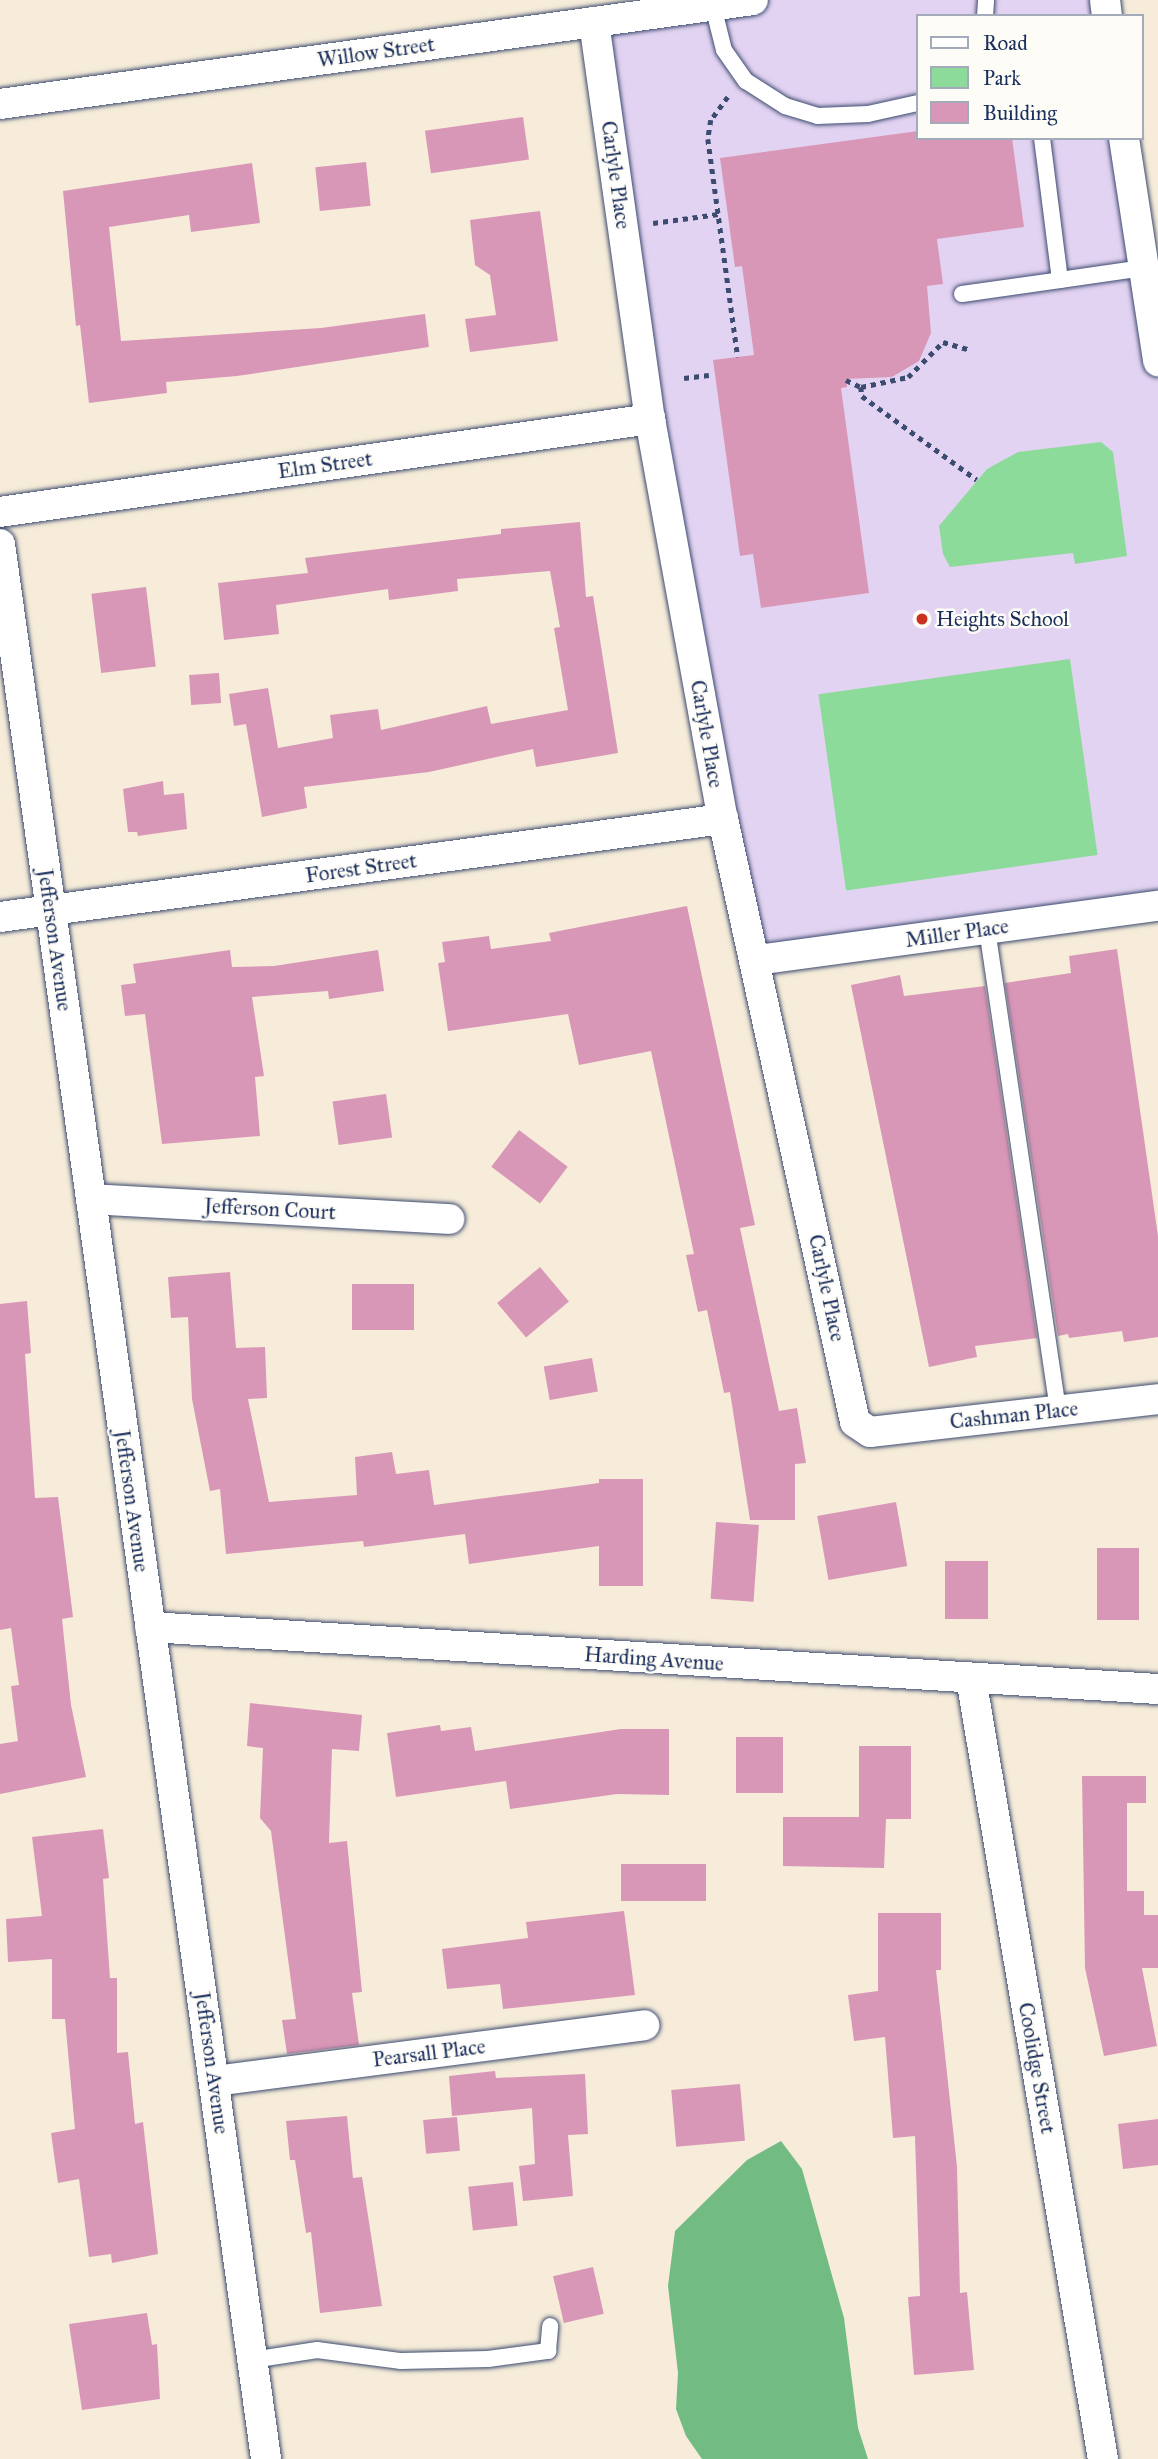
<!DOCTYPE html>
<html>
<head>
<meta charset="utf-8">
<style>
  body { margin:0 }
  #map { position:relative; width:1158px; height:2459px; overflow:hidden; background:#f6ecd9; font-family:"IM FELL Great Primer",serif }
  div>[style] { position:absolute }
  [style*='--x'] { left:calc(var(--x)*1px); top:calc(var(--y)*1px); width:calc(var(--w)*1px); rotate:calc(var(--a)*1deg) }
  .built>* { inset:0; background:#e3d3f2 }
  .green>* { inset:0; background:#8ddb9a; transform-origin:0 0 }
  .forest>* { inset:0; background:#72bb82 }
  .building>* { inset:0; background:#d997b7; transform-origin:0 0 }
  .path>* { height:4.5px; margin-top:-2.25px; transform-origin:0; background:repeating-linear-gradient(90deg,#3c4b70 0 5px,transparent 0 10px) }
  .roads { filter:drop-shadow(0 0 2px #3c4b70) drop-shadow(0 0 2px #3c4b70) }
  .service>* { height:16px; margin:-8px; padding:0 8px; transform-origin:8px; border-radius:8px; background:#fff }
  .minor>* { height:30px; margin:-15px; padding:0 15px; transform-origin:15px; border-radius:15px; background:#fff }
  .dots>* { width:19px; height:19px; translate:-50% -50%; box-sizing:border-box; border:4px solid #fdfcf7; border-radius:50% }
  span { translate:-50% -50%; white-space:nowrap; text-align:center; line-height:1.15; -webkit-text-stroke:5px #fdfcf7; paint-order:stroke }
  .street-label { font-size:21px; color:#1b2f5e }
  .poi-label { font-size:21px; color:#1b2f5e }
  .left { translate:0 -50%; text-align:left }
  .legend { position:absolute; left:916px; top:14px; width:228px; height:126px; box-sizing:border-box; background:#fdfcf7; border:2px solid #a3aaba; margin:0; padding:9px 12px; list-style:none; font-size:21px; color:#1b2f5e }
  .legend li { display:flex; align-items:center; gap:14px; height:35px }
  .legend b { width:35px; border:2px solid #a3aaba }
</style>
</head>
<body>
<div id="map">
  <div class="built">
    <div style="clip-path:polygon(753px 0,1105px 0,1107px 16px,918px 16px,918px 138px,1124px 138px,1158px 361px,1158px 906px,757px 960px,594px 22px)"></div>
  </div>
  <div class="green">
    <div style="clip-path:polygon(1101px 442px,1113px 452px,1127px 556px,1075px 564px,1073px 553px,950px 567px,943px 554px,939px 526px,987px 469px,1018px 452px)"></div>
    <div style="left:1070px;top:659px;width:198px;height:254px;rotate:82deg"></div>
  </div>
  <div class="forest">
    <div style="clip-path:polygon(781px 2141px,802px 2169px,844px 2318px,858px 2428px,868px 2459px,702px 2459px,686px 2436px,676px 2409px,678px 2373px,668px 2286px,675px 2231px,747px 2160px)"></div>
  </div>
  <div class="building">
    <div style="left:523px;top:117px;width:43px;height:99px;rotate:82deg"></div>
    <div style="clip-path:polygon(918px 131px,918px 138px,1012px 138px,1024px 227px,937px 239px,943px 284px,927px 286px,931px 333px,919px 361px,892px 377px,846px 379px,847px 387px,841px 388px,869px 593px,761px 608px,753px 554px,740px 556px,713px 360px,754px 355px,742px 266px,735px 267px,720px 158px)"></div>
    <div style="left:366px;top:162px;width:44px;height:51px;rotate:84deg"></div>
    <div style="clip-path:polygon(252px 163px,260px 223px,191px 232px,189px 215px,109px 227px,121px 341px,321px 328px,425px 314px,429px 347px,237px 376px,166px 382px,167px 393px,89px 403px,80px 325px,76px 326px,63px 191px)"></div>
    <div style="clip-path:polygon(540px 211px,558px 341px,470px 352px,465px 319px,496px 315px,490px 275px,475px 265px,470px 220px)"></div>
    <div style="clip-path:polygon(580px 522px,586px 597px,593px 596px,618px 753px,536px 767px,533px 749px,429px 772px,304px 787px,307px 808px,262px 817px,246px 724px,234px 726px,229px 694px,268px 688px,278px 748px,333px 738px,330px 715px,378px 709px,381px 730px,487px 706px,491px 724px,568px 710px,554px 628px,560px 627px,550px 571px,457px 579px,458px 591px,389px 600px,388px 589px,276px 605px,279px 634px,224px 640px,218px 583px,308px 573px,305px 558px,501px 534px,501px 529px)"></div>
    <div style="left:146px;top:587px;width:80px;height:55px;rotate:83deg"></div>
    <div style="left:219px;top:673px;width:30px;height:30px;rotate:86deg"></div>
    <div style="clip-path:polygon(163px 781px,164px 795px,184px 793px,187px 829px,138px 836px,137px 832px,128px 832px,123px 789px)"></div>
    <div style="clip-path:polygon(687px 906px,755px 1225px,740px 1228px,779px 1411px,797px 1408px,806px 1463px,795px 1464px,795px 1520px,750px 1520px,730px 1392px,724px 1393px,707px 1310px,698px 1312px,686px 1255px,694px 1254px,651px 1051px,579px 1065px,568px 1014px,448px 1031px,438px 963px,445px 962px,442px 942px,489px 936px,491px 949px,551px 941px,549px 933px)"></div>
    <div style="clip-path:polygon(1117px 949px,1158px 1236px,1158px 1337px,1124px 1342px,1122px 1331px,1069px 1338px,1068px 1334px,1058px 1336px,1005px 983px,1071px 973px,1069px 956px)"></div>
    <div style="clip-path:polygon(230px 950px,232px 967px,274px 966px,378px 950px,384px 991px,329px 999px,328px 991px,252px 997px,264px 1076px,255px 1077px,260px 1136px,162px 1144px,145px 1014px,125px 1016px,121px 985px,136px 983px,133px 964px)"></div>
    <div style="clip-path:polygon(900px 975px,904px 996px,985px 986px,1037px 1338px,975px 1346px,977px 1357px,929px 1367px,851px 985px)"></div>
    <div style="left:386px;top:1094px;width:44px;height:54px;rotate:82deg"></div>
    <div style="left:519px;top:1130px;width:61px;height:46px;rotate:37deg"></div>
    <div style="left:540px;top:1267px;width:45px;height:56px;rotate:50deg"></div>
    <div style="clip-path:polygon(230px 1272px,236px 1348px,265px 1347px,267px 1398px,248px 1399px,269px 1502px,357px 1495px,355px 1457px,392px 1452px,396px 1474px,429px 1470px,434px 1505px,599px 1483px,599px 1479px,643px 1479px,643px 1586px,599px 1586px,599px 1546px,469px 1564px,465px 1534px,364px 1547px,363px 1541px,226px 1554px,220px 1489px,210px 1491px,192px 1399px,188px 1317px,171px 1318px,168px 1277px)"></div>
    <div style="left:352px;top:1284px;width:62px;height:46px"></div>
    <div style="clip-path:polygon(27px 1301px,31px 1353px,25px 1354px,35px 1498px,58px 1497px,73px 1617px,62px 1619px,71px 1705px,86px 1777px,0 1794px,0 1744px,18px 1741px,11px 1686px,19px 1685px,11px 1628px,0 1630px,0 1304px)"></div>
    <div style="left:592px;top:1358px;width:34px;height:49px;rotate:80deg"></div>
    <div style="left:896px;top:1502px;width:65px;height:80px;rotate:80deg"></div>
    <div style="left:716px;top:1522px;width:43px;height:77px;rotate:4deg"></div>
    <div style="left:1097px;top:1548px;width:42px;height:72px"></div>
    <div style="left:945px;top:1561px;width:43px;height:58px"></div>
    <div style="clip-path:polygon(250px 1703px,362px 1715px,359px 1751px,332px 1749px,329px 1843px,347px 1841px,362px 1992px,352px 1993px,359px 2045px,287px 2054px,282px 2020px,296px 2019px,271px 1831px,260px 1818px,263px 1748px,247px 1746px)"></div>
    <div style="clip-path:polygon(440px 1725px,441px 1731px,471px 1727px,475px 1751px,621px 1729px,669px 1729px,669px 1795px,617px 1794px,510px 1809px,506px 1781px,396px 1797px,387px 1733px)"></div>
    <div style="left:736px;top:1737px;width:47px;height:56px"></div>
    <div style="clip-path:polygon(859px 1746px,911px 1746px,911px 1819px,886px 1819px,884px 1868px,783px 1866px,783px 1817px,859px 1817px)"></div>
    <div style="clip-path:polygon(1082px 1776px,1146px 1776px,1146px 1803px,1127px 1803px,1127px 1891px,1144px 1891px,1144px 1915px,1158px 1915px,1158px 1968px,1142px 1968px,1157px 2046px,1104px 2056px,1085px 1968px)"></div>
    <div style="clip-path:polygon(103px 1829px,109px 1878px,103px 1879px,110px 1978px,117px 1978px,117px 2053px,128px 2052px,135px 2124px,143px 2122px,158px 2254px,112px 2263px,111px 2254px,89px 2257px,79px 2179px,58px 2183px,51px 2133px,75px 2129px,65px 2019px,52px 2019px,52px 1959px,8px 1962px,6px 1919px,42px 1916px,32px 1837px)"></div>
    <div style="left:621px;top:1864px;width:85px;height:37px"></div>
    <div style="clip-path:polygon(624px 1911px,635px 1995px,503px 2009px,500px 1984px,447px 1989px,442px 1949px,528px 1938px,526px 1922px)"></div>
    <div style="clip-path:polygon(878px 1913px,941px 1913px,941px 1970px,936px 1970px,957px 2167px,960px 2293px,967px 2292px,974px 2370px,914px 2375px,908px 2297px,920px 2296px,915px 2136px,893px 2138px,885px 2037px,854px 2041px,848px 1995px,878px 1991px)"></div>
    <div style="clip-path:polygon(495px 2071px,496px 2078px,585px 2074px,588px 2134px,568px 2135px,573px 2196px,523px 2201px,519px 2166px,535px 2164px,532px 2108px,452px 2116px,449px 2076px)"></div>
    <div style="left:740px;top:2084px;width:57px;height:69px;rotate:85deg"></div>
    <div style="clip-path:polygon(347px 2116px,353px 2178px,362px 2177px,382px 2306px,320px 2313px,311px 2232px,306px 2233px,295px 2160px,290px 2160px,286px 2121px)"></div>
    <div style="left:457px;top:2117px;width:34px;height:34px;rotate:85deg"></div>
    <div style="clip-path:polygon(1158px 2119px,1158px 2165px,1123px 2169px,1118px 2124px)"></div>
    <div style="left:513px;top:2182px;width:44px;height:45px;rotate:84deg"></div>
    <div style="left:593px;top:2267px;width:48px;height:41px;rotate:77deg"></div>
    <div style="clip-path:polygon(147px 2313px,152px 2345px,157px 2344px,160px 2399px,82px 2410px,69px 2324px)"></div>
  </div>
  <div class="path">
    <div style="--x:728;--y:97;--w:29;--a:126"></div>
    <div style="--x:711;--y:120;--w:19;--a:99"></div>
    <div style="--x:708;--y:139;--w:220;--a:82.2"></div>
    <div style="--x:653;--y:223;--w:66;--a:-7.9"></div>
    <div style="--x:684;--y:378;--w:25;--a:-7"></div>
    <div style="--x:846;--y:380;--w:17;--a:25"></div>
    <div style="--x:861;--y:387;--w:48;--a:-12"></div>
    <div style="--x:908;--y:377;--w:49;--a:-45"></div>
    <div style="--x:943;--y:342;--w:29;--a:16"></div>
    <div style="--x:861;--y:387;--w:9;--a:84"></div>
    <div style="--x:862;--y:396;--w:142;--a:36.1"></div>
  </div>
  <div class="roads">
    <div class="service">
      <div style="--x:713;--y:6;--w:45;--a:76"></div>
      <div style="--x:724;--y:50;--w:38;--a:55"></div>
      <div style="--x:746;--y:81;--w:46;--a:32.7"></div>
      <div style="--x:785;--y:106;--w:34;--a:17"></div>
      <div style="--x:817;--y:116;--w:51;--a:-2.2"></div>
      <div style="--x:868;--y:114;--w:51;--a:-12.4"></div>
      <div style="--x:985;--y:16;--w:16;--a:-86"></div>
      <div style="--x:1042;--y:138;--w:143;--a:82.8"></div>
      <div style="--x:1060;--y:280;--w:84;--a:-8.2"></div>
      <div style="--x:962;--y:294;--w:99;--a:-8.1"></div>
      <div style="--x:987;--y:929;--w:487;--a:81.6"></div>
      <div style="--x:252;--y:2360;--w:66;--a:-8.7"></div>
      <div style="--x:317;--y:2350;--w:85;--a:7.5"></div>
      <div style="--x:401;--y:2361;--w:87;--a:-1.3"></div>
      <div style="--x:488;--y:2359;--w:61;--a:-7.6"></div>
      <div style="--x:548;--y:2351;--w:25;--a:-85"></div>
    </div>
    <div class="minor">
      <div style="--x:1105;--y:0;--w:16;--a:83"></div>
      <div style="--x:594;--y:22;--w:401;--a:82"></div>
      <div style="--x:650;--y:419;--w:407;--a:79.7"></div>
      <div style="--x:723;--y:819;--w:617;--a:77.65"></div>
      <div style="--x:855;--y:1422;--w:18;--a:34"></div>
      <div style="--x:870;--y:1432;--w:290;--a:-6.5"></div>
      <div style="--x:0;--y:104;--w:760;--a:-7.86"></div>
      <div style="--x:1124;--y:138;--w:226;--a:81.3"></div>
      <div style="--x:0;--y:512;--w:657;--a:-8.14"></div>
      <div style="--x:0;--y:544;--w:1933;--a:82.09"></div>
      <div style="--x:0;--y:917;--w:730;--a:-7.72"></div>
      <div style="--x:757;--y:960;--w:405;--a:-7.7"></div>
      <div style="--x:91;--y:1199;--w:359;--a:3.2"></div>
      <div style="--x:150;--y:1627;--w:1010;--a:3.52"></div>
      <div style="--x:971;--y:1678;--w:792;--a:80.41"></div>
      <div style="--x:215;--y:2081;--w:433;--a:-7.4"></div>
    </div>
  </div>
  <div class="dots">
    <div style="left:922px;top:619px;background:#c8321e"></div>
  </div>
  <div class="street-label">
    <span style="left:376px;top:52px;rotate:-8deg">Willow Street</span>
    <span style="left:616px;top:175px;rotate:82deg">Carlyle Place</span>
    <span style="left:325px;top:465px;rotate:-8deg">Elm Street</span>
    <span style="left:707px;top:734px;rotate:80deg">Carlyle Place</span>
    <span style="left:361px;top:868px;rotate:-8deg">Forest Street</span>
    <span style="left:957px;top:933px;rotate:-8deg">Miller Place</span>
    <span style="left:55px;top:940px;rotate:82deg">Jefferson Avenue</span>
    <span style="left:270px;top:1209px;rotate:3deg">Jefferson Court</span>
    <span style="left:827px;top:1288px;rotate:78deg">Carlyle Place</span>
    <span style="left:1014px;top:1415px;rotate:-6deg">Cashman Place</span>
    <span style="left:132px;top:1501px;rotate:82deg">Jefferson Avenue</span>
    <span style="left:654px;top:1659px;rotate:4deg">Harding Avenue</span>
    <span style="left:429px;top:2053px;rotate:-7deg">Pearsall Place</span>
    <span style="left:212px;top:2063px;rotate:82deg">Jefferson Avenue</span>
    <span style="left:1037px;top:2068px;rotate:80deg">Coolidge Street</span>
  </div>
  <div class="poi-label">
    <span class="left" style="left:936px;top:619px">Heights School</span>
  </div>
  <ul class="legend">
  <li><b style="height:9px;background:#fff"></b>Road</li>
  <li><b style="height:19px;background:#8ddb9a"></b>Park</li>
  <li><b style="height:19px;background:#d997b7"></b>Building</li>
  </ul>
</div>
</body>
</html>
